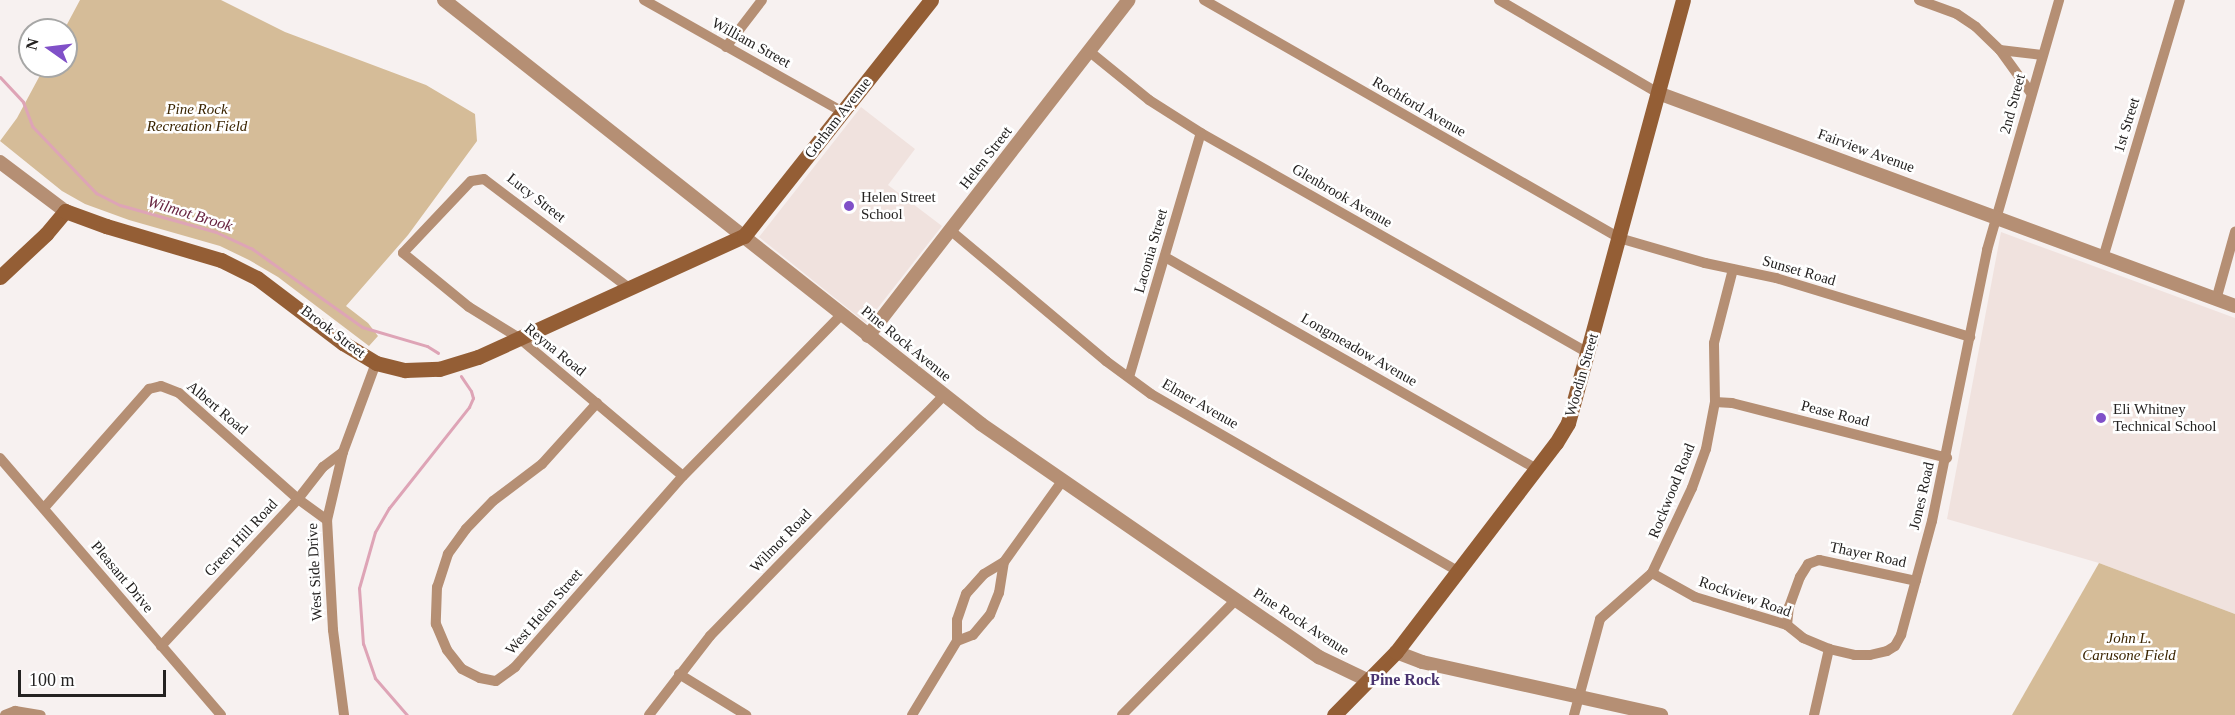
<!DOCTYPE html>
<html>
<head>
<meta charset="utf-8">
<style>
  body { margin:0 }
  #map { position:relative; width:2235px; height:715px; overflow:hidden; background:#f7f1f0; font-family:"Times New Roman",serif }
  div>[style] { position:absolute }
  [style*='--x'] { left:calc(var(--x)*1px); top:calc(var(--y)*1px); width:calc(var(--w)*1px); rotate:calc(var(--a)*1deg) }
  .built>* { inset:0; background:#f0e2de }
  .green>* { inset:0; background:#d5bc98 }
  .stream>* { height:3px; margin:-1.5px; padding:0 1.5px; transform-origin:1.5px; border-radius:1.5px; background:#dea4b6 }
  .minor>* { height:10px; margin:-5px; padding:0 5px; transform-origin:5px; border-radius:5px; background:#b58f74 }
  .tertiary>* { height:14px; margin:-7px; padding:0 7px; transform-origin:7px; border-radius:7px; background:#b58f74 }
  .secondary>* { height:15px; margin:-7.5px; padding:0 7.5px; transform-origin:7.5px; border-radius:7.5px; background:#945e35 }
  .dots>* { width:16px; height:16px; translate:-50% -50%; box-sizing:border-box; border:3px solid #fff; border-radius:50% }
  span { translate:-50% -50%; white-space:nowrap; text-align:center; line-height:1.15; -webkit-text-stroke:5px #fff; paint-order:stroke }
  .street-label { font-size:15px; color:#242221 }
  .park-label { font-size:15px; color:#3a2400; font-style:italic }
  .poi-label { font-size:15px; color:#242221 }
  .left { translate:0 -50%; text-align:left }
  .water-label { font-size:16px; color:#682440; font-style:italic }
  .neighbourhood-label { font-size:16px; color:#49336f; font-weight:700 }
  .north { position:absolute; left:18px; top:18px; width:60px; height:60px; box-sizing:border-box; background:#fff; border:2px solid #a7a7a6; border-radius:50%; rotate:284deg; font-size:16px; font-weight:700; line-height:24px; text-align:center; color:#242221 }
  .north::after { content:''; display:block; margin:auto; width:21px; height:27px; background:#8050c8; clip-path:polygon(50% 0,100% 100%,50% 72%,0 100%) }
  .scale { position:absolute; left:18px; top:670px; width:148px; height:27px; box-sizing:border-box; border:3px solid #242221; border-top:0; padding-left:8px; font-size:18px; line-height:21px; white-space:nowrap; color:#242221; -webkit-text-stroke:4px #fff; paint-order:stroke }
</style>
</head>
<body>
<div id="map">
  <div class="built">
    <div style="clip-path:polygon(861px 107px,915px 149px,888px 185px,942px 226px,866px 323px,759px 237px)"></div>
    <div style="clip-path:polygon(2001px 232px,2235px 318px,2235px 614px,2099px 563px,1947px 519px)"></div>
  </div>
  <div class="green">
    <div style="clip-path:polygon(80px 0,221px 0,285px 32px,426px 85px,475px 114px,477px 141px,408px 235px,346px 306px,368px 323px,378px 336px,369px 346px,278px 277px,249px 260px,220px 246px,129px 220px,85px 204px,62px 191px,0 141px,17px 118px,45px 66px,66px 66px,64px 30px)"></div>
    <div style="clip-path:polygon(2099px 563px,2235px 614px,2235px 715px,2012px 715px)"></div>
  </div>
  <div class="stream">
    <div style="--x:0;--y:77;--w:34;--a:47"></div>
    <div style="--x:23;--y:102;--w:26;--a:69"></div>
    <div style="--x:32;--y:126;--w:93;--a:46.3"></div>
    <div style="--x:96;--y:193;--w:27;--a:27"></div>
    <div style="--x:120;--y:205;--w:100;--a:15.7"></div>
    <div style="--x:216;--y:232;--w:38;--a:25"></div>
    <div style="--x:251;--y:248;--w:136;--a:35.4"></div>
    <div style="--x:362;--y:327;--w:68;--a:16.3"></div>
    <div style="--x:427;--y:346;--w:13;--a:32"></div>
    <div style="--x:407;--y:715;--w:49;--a:-130.9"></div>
    <div style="--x:375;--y:678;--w:36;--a:-109"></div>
    <div style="--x:363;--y:644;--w:56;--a:-94.1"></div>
    <div style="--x:359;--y:588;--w:58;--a:-74.1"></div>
    <div style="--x:375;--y:532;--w:28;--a:-60"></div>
    <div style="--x:389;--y:508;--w:129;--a:-51.6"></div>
    <div style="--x:469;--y:407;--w:10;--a:-66"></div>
    <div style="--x:473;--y:398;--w:7;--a:-106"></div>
    <div style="--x:471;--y:391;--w:18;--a:-124"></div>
  </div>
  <div class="minor">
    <div style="--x:644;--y:0;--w:228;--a:29.4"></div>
    <div style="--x:1204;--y:0;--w:478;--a:29.8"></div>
    <div style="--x:1619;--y:238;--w:90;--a:16.2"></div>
    <div style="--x:1705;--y:263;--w:73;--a:11.9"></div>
    <div style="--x:1776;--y:278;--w:203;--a:16.9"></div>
    <div style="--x:1499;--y:0;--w:184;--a:30.3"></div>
    <div style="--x:1919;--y:0;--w:40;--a:20.2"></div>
    <div style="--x:1957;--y:14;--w:23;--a:34"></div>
    <div style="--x:1976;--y:27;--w:33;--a:44"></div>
    <div style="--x:2000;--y:50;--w:53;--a:54.2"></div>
    <div style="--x:726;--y:47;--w:59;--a:-52.5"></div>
    <div style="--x:2000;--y:50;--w:42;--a:6.8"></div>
    <div style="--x:1090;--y:52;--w:76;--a:39.1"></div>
    <div style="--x:1149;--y:100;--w:62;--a:32.4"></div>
    <div style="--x:1201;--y:133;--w:445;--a:29.6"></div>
    <div style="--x:950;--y:230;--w:204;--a:40"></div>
    <div style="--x:1106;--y:361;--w:56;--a:36.3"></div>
    <div style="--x:1151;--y:394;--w:354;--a:30"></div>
    <div style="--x:1165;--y:257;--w:428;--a:29.7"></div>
    <div style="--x:2103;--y:258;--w:269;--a:-73.4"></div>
    <div style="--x:629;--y:288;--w:181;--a:-143.1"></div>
    <div style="--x:484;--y:179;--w:13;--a:171"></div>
    <div style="--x:471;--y:181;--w:99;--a:133.4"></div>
    <div style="--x:403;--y:253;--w:85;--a:39.3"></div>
    <div style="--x:469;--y:307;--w:59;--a:31.8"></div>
    <div style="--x:519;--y:338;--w:214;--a:40.1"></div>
    <div style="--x:2216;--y:300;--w:71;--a:-74.4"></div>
    <div style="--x:1129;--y:377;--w:254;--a:-73.6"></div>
    <div style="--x:1715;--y:402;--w:17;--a:3"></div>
    <div style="--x:1732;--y:403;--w:222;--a:14.3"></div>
    <div style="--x:597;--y:403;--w:82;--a:132"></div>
    <div style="--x:542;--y:464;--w:61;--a:142.9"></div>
    <div style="--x:493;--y:501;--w:39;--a:134"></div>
    <div style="--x:466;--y:529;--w:31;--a:126"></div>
    <div style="--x:448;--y:554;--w:35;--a:108"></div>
    <div style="--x:437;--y:587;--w:37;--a:92"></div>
    <div style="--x:436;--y:624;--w:28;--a:67"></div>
    <div style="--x:447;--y:650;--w:24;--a:52"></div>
    <div style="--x:462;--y:669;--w:20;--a:27"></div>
    <div style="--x:480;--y:678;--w:16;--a:11"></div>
    <div style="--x:496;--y:681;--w:24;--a:-36"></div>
    <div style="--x:515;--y:667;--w:254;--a:-48.7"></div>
    <div style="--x:683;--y:476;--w:227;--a:-45.5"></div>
    <div style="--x:0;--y:458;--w:339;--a:49.3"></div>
    <div style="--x:44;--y:508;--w:159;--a:-48.6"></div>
    <div style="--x:149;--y:389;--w:12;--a:-14"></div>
    <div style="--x:161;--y:386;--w:19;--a:21"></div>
    <div style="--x:179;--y:393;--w:159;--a:41.7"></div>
    <div style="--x:298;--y:499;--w:36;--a:36"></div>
    <div style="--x:1652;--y:573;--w:49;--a:29.2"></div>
    <div style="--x:1695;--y:597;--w:96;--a:16.9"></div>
    <div style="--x:1787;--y:625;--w:21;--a:39"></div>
    <div style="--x:1803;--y:638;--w:28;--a:23"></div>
    <div style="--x:1829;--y:649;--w:26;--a:13"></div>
    <div style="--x:1854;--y:655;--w:16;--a:0"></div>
    <div style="--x:1870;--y:655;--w:17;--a:-13"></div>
    <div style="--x:1887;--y:651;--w:9;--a:-32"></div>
    <div style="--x:1895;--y:646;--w:13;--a:-61"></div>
    <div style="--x:1901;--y:635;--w:118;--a:-74.8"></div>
    <div style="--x:1932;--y:521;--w:277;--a:-78.5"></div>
    <div style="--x:1987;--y:250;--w:260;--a:-73.9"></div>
    <div style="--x:1787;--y:625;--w:18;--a:-84"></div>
    <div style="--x:1789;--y:607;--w:32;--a:-70"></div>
    <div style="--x:1800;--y:577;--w:15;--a:-58"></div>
    <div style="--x:1808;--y:564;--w:12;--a:-20"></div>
    <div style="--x:1819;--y:560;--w:99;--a:12.2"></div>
    <div style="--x:957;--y:641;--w:17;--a:-21"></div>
    <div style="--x:973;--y:635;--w:26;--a:-50"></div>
    <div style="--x:990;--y:615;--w:24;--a:-68"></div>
    <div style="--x:999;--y:593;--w:31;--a:-81"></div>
    <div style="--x:161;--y:646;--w:201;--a:-47"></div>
    <div style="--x:298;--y:499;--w:41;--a:-52"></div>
    <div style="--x:323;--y:467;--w:25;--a:-37"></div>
    <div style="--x:679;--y:674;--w:79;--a:31.5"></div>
    <div style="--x:5;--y:715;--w:11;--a:-22"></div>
    <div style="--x:15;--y:711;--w:26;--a:9"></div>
    <div style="--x:344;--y:715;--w:86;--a:-97.4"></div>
    <div style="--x:333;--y:630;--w:110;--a:-93.1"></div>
    <div style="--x:327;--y:520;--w:70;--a:-76.8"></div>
    <div style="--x:343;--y:452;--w:95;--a:-69.7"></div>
    <div style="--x:649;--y:715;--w:100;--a:-52.3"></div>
    <div style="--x:710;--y:636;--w:334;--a:-45.8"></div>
    <div style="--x:912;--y:715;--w:87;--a:-58.7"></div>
    <div style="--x:957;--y:641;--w:21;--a:-90"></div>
    <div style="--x:957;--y:620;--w:28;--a:-71"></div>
    <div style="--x:966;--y:594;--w:27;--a:-48"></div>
    <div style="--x:984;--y:574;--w:23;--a:-31"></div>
    <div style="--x:1004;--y:562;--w:101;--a:-54.3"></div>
    <div style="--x:1122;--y:715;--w:162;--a:-45.3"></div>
    <div style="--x:1574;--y:715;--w:99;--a:-74.8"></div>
    <div style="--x:1600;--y:619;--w:69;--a:-41.5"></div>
    <div style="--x:1652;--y:573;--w:94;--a:-64.8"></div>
    <div style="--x:1692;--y:488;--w:41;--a:-70.3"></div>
    <div style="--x:1706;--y:449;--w:48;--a:-79.2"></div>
    <div style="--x:1715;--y:402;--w:59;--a:-91"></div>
    <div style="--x:1714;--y:343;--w:76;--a:-75.6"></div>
    <div style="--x:1814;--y:715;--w:68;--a:-77.2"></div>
  </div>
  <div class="tertiary">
    <div style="--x:444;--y:0;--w:684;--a:38.29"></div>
    <div style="--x:981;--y:424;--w:411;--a:34.6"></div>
    <div style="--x:1319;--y:657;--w:55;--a:25.6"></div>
    <div style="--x:1658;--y:93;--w:615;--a:20.26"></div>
    <div style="--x:0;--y:162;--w:81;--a:37"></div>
    <div style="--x:868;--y:336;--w:425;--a:-52.2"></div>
    <div style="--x:1396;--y:652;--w:28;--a:21"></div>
    <div style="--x:1422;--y:662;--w:245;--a:12.5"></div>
  </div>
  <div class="secondary">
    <div style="--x:0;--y:277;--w:63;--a:-43.1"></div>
    <div style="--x:46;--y:234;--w:30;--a:-50"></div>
    <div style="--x:65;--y:211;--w:44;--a:20.1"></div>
    <div style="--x:106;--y:226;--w:120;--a:16.5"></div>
    <div style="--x:221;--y:260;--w:40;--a:26.6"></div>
    <div style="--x:257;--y:278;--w:108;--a:37.1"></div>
    <div style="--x:343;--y:343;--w:39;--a:31"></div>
    <div style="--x:376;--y:363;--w:30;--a:14"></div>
    <div style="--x:405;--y:370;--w:34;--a:-2"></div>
    <div style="--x:439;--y:369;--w:41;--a:-17.1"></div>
    <div style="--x:478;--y:357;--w:292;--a:-24.5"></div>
    <div style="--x:744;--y:236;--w:301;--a:-51.6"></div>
    <div style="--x:1334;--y:715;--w:88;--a:-45.5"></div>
    <div style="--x:1396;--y:652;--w:263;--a:-52.6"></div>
    <div style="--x:1556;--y:443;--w:23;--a:-59"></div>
    <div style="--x:1568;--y:423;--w:438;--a:-74.8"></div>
  </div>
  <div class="dots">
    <div style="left:849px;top:206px;background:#8050c8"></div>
    <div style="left:2101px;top:418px;background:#8050c8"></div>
  </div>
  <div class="street-label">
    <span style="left:751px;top:43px;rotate:29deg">William Street</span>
    <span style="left:2013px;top:104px;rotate:-75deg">2nd Street</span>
    <span style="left:1419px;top:107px;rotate:30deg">Rochford Avenue</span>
    <span style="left:838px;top:118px;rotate:-52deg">Gorham Avenue</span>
    <span style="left:2127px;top:125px;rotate:-73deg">1st Street</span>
    <span style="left:1866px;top:151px;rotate:20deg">Fairview Avenue</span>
    <span style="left:986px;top:158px;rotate:-52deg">Helen Street</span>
    <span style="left:1342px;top:196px;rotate:30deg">Glenbrook Avenue</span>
    <span style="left:536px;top:198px;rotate:38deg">Lucy Street</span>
    <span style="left:1151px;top:251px;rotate:-74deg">Laconia Street</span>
    <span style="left:1799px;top:271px;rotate:16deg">Sunset Road</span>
    <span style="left:333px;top:332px;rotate:37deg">Brook Street</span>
    <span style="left:906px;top:344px;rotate:39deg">Pine Rock Avenue</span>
    <span style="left:555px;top:350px;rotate:39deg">Reyna Road</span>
    <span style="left:1359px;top:350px;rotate:30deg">Longmeadow Avenue</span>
    <span style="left:1582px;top:375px;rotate:-74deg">Woodin Street</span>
    <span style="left:1200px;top:404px;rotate:30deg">Elmer Avenue</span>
    <span style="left:217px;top:408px;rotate:40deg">Albert Road</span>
    <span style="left:1835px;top:414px;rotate:14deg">Pease Road</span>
    <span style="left:1672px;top:491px;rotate:-68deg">Rockwood Road</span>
    <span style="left:1922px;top:496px;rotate:-77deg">Jones Road</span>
    <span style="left:241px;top:538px;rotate:-47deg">Green Hill Road</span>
    <span style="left:781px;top:541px;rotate:-46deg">Wilmot Road</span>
    <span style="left:1868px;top:555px;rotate:12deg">Thayer Road</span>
    <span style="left:315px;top:572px;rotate:-93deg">West Side Drive</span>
    <span style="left:122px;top:577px;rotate:50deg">Pleasant Drive</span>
    <span style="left:1745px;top:597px;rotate:19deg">Rockview Road</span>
    <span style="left:544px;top:612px;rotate:-49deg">West Helen Street</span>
    <span style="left:1301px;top:622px;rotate:33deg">Pine Rock Avenue</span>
  </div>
  <div class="park-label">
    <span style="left:197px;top:118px">Pine Rock<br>Recreation Field</span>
    <span style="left:2129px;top:647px">John L.<br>Carusone Field</span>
  </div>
  <div class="poi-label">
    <span class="left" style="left:861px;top:206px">Helen Street<br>School</span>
    <span class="left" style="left:2113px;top:418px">Eli Whitney<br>Technical School</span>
  </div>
  <div class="water-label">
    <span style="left:190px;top:214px;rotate:17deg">Wilmot Brook</span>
  </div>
  <div class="neighbourhood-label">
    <span style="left:1405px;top:680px">Pine Rock</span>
  </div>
  <div class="north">N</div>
  <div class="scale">100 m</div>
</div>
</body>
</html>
